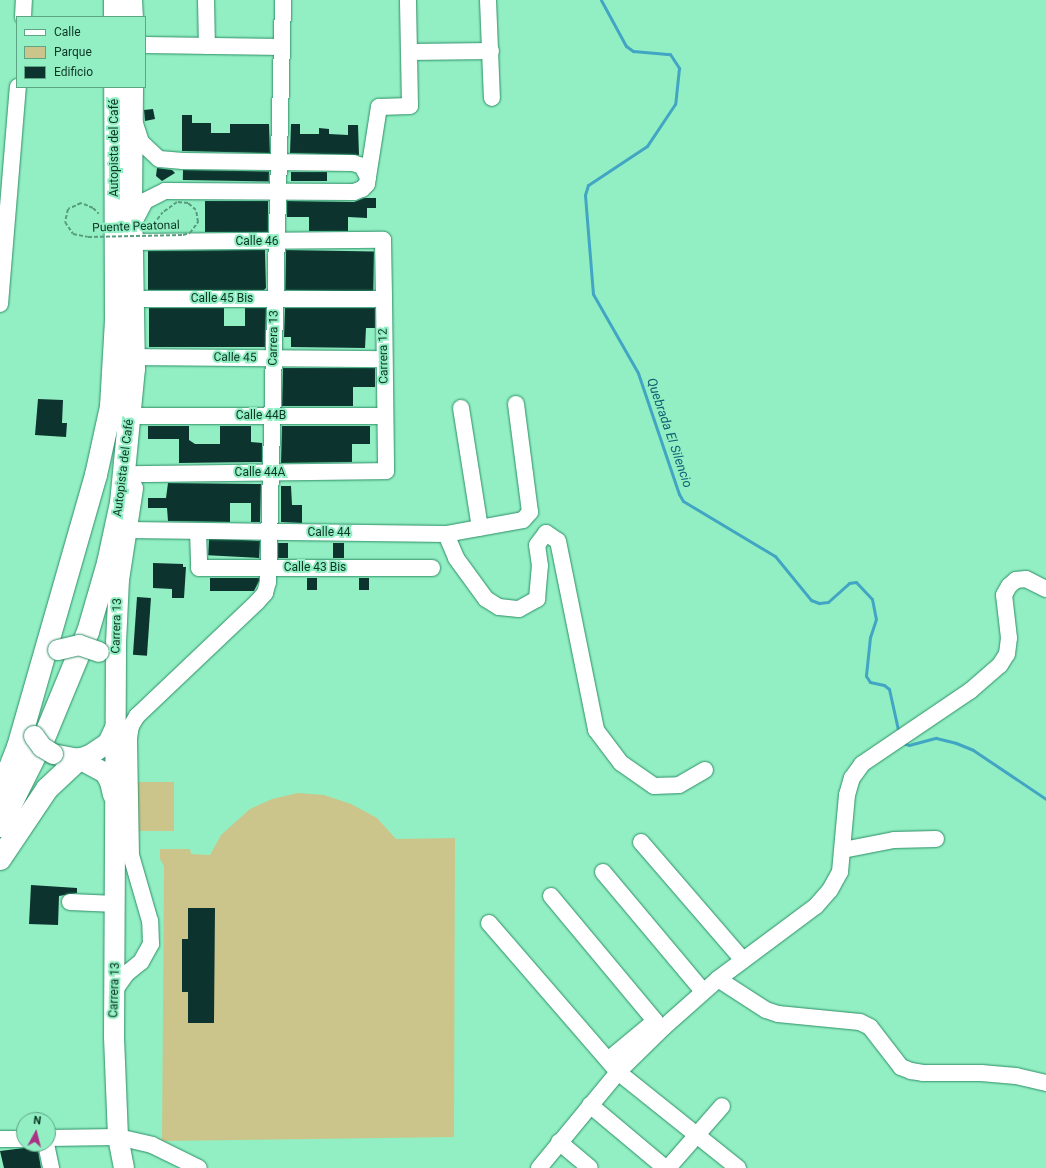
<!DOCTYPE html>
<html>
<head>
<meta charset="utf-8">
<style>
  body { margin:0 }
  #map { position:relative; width:1046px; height:1168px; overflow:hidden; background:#92efc3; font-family:Roboto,sans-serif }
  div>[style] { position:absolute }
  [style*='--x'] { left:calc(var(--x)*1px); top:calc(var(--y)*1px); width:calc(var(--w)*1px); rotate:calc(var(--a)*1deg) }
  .green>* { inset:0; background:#cbc58b; transform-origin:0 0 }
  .stream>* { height:3px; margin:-1.5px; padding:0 1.5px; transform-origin:1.5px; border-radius:1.5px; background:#42a5c4 }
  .building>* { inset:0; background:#0d332e; transform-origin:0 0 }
  .path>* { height:2px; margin-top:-1px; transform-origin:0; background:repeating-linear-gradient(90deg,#579d7d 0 4px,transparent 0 6px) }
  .roads { filter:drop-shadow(0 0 1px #2d8e67) drop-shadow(0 0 1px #2d8e67) }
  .minor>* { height:16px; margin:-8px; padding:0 8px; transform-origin:8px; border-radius:8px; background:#fff }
  .major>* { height:20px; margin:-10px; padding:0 10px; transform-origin:10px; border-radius:10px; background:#fff }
  .highway>* { height:22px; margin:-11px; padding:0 11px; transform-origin:11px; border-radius:11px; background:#fff }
  .path-bridge>* { height:2px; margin-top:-1px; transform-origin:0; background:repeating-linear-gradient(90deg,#579d7d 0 4px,transparent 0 6px) }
  .bridges { filter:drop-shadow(0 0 1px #2d8e67) drop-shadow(0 0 1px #2d8e67) }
  .major-bridge>* { height:20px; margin:-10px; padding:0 10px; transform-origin:10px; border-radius:10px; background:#fff }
  span { translate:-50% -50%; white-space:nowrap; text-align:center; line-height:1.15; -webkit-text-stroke:4px #92efc3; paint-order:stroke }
  .street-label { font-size:12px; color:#0d3625 }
  .water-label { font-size:13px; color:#105f76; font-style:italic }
  .legend { position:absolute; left:16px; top:16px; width:130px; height:72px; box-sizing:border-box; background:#92efc3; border:1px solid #5da584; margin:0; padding:5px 7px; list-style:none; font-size:12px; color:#0d3625 }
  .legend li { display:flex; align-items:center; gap:8px; height:20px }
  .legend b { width:20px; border:1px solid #5da584 }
  .north { position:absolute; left:16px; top:1112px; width:40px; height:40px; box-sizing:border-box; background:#92efc3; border:1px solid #5da584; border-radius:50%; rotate:7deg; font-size:11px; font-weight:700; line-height:16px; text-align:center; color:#0d3625 }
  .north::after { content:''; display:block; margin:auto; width:14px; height:18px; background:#ab3185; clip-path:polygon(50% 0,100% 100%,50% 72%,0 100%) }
</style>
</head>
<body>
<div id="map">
  <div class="green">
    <div style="left:138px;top:782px;width:36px;height:49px"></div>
    <div style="clip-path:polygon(298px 793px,324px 795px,351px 804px,377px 818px,396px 839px,455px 838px,454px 1137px,162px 1141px,164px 866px,160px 859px,160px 849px,190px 849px,191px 854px,210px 855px,221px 835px,250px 809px,272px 799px)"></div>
  </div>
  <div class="stream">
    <div style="--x:601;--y:0;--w:52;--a:61.5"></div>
    <div style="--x:626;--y:46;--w:9;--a:36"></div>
    <div style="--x:633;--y:51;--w:37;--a:5"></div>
    <div style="--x:670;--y:54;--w:17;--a:57"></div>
    <div style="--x:679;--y:68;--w:36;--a:96"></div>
    <div style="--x:675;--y:104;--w:50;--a:123.7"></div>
    <div style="--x:647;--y:146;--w:71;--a:146.5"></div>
    <div style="--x:588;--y:185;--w:10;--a:107"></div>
    <div style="--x:585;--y:195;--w:99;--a:85.4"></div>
    <div style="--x:593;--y:294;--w:91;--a:60.3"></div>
    <div style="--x:638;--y:373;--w:128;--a:71.3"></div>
    <div style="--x:679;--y:494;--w:8;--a:60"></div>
    <div style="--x:683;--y:501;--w:107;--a:30.9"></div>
    <div style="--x:775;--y:556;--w:57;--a:50.7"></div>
    <div style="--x:811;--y:600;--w:9;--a:21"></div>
    <div style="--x:819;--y:603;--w:9;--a:-6"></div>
    <div style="--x:828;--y:602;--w:28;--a:-42"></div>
    <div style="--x:849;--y:583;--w:7;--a:-8"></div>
    <div style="--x:856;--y:582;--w:23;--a:47"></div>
    <div style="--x:872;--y:599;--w:20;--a:79"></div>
    <div style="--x:876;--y:619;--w:19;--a:108"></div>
    <div style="--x:870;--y:637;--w:39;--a:96"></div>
    <div style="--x:866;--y:676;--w:7;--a:56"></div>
    <div style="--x:870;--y:682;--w:14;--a:12"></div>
    <div style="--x:884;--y:685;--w:6;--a:39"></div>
    <div style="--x:889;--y:689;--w:46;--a:77.5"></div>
    <div style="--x:902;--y:743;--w:7;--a:16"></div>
    <div style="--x:909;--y:745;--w:28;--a:-15"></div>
    <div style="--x:936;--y:738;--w:21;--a:14"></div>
    <div style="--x:956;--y:743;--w:18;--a:22"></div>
    <div style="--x:973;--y:750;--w:88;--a:33.9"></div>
  </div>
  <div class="building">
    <div style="clip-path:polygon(153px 109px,155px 119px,145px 121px,144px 110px)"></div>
    <div style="clip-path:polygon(182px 115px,192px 115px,192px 123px,211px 123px,211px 133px,230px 133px,230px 124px,269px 124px,270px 153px,182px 151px)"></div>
    <div style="clip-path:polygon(291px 124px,300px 124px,300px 134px,319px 134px,319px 128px,329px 129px,329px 134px,348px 135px,348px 125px,358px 125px,359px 155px,290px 153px)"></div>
    <div style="clip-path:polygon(157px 168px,172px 170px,175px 173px,162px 181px,156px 176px)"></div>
    <div style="left:183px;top:170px;width:86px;height:10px;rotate:1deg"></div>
    <div style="left:291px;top:172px;width:36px;height:9px"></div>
    <div style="clip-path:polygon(364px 198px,376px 198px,376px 208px,367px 208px,367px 218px,348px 217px,348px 231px,309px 231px,309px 217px,287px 217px,287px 201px,354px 202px)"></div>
    <div style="left:205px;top:201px;width:63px;height:31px"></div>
    <div style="clip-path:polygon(265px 250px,266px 288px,264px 290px,148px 290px,148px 251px)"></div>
    <div style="left:286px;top:250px;width:88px;height:40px;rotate:1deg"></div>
    <div style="clip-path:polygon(149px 308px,224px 308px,224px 326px,245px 326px,245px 308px,266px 308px,265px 347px,149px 347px)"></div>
    <div style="clip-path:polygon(285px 308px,375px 308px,375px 328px,366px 328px,365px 348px,291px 347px,291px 337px,284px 337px)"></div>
    <div style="clip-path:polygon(283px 368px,375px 368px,375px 387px,353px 387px,353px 406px,282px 406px)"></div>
    <div style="clip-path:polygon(38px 399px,63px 400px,62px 423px,67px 423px,66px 437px,35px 435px)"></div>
    <div style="clip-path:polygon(148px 426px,189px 426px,189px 440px,195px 444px,220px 444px,220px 426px,251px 426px,251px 442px,262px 443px,262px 462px,179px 463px,179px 439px,148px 439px)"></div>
    <div style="clip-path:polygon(282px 426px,370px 426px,370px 444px,352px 444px,352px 462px,281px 463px)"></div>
    <div style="clip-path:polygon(168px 483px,261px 484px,260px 522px,251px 522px,251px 503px,230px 503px,230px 522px,168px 521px,167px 508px,148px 508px,148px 498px,166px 498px)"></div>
    <div style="clip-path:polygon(281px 486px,291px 486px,292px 505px,302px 505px,302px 523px,281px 522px)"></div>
    <div style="left:260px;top:541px;width:17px;height:51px;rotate:93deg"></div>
    <div style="left:278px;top:543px;width:10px;height:15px"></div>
    <div style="left:344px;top:543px;width:15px;height:11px;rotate:90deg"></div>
    <div style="clip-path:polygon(153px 563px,183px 564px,183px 567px,186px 567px,184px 598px,172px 598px,172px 589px,153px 588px)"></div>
    <div style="clip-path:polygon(210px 578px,259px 578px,259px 581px,254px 591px,210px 591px)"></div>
    <div style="left:307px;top:578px;width:10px;height:12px"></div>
    <div style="left:359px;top:578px;width:10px;height:12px"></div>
    <div style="left:137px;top:597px;width:14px;height:58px;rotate:4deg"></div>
    <div style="clip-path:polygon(31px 885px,77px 888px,77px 893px,59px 896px,58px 925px,29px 924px)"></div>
    <div style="clip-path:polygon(188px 908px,215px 908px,214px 1023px,188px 1023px,188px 992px,182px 992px,182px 939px,188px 939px)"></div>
    <div style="clip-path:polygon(32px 1144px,37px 1144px,41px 1168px,4px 1168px,0 1151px,24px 1148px)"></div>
  </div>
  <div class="path">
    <div style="--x:93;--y:208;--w:8;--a:45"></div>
    <div style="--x:150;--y:229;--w:21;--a:-53"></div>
  </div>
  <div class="roads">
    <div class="minor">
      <div style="--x:206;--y:0;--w:46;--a:88.8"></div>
      <div style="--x:488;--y:0;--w:98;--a:87.7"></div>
      <div style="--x:23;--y:17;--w:17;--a:-87"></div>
      <div style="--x:145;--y:45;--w:137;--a:0.8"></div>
      <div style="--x:409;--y:52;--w:82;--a:-0.7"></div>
      <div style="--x:368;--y:177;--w:71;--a:-81.1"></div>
      <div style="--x:379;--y:107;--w:31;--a:-2"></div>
      <div style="--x:410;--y:106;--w:106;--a:-91.1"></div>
      <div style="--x:133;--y:224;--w:26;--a:-62"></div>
      <div style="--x:145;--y:201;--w:22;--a:-27"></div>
      <div style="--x:165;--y:191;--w:189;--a:0.3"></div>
      <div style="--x:354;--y:192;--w:9;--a:-21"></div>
      <div style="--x:362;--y:189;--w:7;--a:-45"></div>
      <div style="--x:367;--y:184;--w:7;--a:-82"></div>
      <div style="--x:368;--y:177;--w:13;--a:-119"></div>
      <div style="--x:362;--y:166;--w:9;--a:-162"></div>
      <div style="--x:353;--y:163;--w:170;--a:-179.3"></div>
      <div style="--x:183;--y:161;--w:24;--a:-175"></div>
      <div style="--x:159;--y:159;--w:25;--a:-137"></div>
      <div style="--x:141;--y:142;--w:19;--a:-108"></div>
      <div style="--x:131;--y:242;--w:252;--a:-0.5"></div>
      <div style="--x:383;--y:240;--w:59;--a:89"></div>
      <div style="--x:384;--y:299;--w:172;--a:89.3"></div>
      <div style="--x:386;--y:471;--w:251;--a:179.3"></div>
      <div style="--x:133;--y:299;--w:251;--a:0"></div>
      <div style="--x:0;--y:304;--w:218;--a:-85.3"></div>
      <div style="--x:134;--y:357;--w:250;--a:0.5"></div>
      <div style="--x:461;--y:408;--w:121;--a:81"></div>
      <div style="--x:138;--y:416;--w:247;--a:0"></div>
      <div style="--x:127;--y:530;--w:319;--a:0.7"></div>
      <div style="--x:446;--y:534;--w:78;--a:-10.3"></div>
      <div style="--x:523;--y:520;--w:11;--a:-49"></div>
      <div style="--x:530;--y:512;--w:109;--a:-97.4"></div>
      <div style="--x:198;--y:532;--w:36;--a:88"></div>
      <div style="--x:199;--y:568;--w:233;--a:0"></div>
      <div style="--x:446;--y:534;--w:26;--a:67"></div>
      <div style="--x:456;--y:558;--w:51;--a:53.8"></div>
      <div style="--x:486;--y:599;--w:15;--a:32"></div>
      <div style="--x:499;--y:607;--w:20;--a:6"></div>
      <div style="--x:519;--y:609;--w:21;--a:-29"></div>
      <div style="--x:537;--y:599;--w:33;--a:-85"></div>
      <div style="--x:540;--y:566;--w:21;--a:-98"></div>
      <div style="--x:537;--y:545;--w:15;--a:-53"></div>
      <div style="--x:546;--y:533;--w:14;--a:34"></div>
      <div style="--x:558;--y:541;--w:193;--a:78.6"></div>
      <div style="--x:596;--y:730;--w:41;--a:52.9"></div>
      <div style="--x:621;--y:763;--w:40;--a:34.9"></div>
      <div style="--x:654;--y:786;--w:25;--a:-2"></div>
      <div style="--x:679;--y:785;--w:30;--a:-30"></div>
      <div style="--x:641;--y:842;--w:156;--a:49.2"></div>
      <div style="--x:843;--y:850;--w:52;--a:-11.1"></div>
      <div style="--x:894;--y:840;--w:42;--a:-1.4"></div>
      <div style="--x:603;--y:872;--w:155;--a:50"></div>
      <div style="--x:551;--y:896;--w:163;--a:50.2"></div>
      <div style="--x:655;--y:1021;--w:61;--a:140.3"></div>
      <div style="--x:70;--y:902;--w:46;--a:2.5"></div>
      <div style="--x:489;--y:923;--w:197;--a:49.1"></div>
      <div style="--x:618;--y:1072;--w:154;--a:38.7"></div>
      <div style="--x:718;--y:979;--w:57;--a:32.9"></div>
      <div style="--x:766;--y:1010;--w:13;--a:18"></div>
      <div style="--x:778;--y:1014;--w:82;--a:5.6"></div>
      <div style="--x:860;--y:1022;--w:11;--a:27"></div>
      <div style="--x:870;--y:1027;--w:51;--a:52.2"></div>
      <div style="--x:901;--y:1067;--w:11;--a:22"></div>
      <div style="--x:911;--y:1071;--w:12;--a:9"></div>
      <div style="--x:923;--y:1073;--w:58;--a:0"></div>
      <div style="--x:981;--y:1073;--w:35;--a:5"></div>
      <div style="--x:1016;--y:1076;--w:31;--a:13"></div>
      <div style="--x:115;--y:990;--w:19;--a:-55"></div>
      <div style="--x:126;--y:974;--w:19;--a:-39"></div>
      <div style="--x:141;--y:962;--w:21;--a:-61"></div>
      <div style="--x:151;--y:944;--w:23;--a:-92"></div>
      <div style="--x:150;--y:921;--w:69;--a:-106.1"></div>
      <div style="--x:131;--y:855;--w:117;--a:-91"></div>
      <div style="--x:129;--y:738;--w:12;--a:-81"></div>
      <div style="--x:131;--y:726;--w:12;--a:-59"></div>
      <div style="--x:137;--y:716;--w:166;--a:-43.5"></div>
      <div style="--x:257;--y:602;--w:12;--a:-48"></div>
      <div style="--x:265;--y:593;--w:11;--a:-75"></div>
      <div style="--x:268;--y:582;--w:582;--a:-88.52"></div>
      <div style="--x:590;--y:1105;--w:98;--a:40"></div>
      <div style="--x:48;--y:1138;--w:70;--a:-0.8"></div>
      <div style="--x:118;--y:1137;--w:35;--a:13"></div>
      <div style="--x:152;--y:1145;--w:52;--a:26.1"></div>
      <div style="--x:0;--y:1139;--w:24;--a:0"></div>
      <div style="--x:559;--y:1142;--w:40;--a:40"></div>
      <div style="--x:46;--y:1144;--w:25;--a:78"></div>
      <div style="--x:539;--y:1168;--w:124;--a:-50.5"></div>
      <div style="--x:618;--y:1072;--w:64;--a:-44.4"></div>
      <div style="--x:664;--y:1027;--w:72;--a:-41.6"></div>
      <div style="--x:718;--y:979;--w:122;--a:-36.7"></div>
      <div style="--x:816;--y:906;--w:21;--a:-49"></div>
      <div style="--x:830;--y:890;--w:21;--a:-61"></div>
      <div style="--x:840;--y:872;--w:77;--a:-84.8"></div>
      <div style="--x:847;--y:795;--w:18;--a:-74"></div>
      <div style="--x:852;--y:778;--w:17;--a:-54"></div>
      <div style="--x:862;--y:764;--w:130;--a:-34.1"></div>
      <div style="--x:970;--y:691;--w:40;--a:-41"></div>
      <div style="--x:1000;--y:665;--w:13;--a:-58"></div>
      <div style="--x:1007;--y:654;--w:16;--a:-83"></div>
      <div style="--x:1009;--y:638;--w:43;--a:-96.6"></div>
      <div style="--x:1004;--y:595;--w:10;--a:-61"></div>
      <div style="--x:1009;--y:586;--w:9;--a:-41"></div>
      <div style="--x:1016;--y:580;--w:10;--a:-6"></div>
      <div style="--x:1026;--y:579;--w:22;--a:27"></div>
      <div style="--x:668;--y:1168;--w:82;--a:-48.9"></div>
    </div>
    <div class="major">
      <div style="--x:53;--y:754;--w:26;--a:11"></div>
      <div style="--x:79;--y:759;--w:12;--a:-20"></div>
      <div style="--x:90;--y:755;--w:22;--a:-34"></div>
      <div style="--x:108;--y:743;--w:19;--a:-65"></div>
      <div style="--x:79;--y:759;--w:30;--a:28"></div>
      <div style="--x:105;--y:773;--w:10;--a:61"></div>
      <div style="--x:110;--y:782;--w:13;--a:77"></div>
      <div style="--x:124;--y:1168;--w:32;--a:-101"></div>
      <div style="--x:118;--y:1137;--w:101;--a:-92.3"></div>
      <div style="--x:114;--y:1036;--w:393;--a:-89.7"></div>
      <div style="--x:116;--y:643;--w:63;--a:-87.3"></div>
      <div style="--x:119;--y:580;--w:93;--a:-81.3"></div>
    </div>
    <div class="highway">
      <div style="--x:115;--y:0;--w:17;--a:90"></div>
      <div style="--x:131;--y:0;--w:17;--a:87"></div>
      <div style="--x:0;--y:793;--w:49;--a:-68.6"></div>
      <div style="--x:18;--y:747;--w:283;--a:-74"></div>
      <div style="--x:96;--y:475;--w:70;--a:-77.6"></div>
      <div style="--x:111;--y:407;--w:88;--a:-86.7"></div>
      <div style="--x:116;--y:319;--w:232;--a:-90.2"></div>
      <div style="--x:0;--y:826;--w:98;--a:-63.4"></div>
      <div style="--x:44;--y:738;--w:115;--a:-67.5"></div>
      <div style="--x:88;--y:632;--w:72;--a:-73.8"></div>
      <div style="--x:108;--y:563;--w:61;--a:-77.8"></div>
      <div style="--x:121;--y:503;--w:135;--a:-84.5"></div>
      <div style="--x:134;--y:369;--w:165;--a:-91"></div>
      <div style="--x:131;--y:204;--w:117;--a:-89.5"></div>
      <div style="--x:0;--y:859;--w:84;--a:-56.1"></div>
      <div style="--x:47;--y:789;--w:44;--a:-43.2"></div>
    </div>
  </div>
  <div class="path-bridge">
    <div style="--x:93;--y:208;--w:13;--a:-157"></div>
    <div style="--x:81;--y:203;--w:14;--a:155"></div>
    <div style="--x:68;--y:209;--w:13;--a:103"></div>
    <div style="--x:65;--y:222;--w:14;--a:56"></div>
    <div style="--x:73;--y:234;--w:15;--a:11"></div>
    <div style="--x:88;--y:237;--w:95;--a:-1.2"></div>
    <div style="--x:183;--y:235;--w:7;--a:-16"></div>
    <div style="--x:190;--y:233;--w:14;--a:-54"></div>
    <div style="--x:198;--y:222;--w:12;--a:-99"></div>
    <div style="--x:196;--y:210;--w:11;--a:-139"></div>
    <div style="--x:188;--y:203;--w:11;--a:-175"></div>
    <div style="--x:177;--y:202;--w:17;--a:144"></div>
  </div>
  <div class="bridges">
    <div class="major-bridge">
      <div style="--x:58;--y:650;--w:22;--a:-13"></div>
      <div style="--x:79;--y:645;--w:21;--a:19"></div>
      <div style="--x:34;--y:736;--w:14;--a:54"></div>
      <div style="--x:42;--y:747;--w:13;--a:32"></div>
    </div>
  </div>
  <div class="street-label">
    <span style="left:115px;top:148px;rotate:-90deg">Autopista del Café</span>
    <span style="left:136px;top:227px;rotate:-2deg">Puente Peatonal</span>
    <span style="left:257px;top:242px">Calle 46</span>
    <span style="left:222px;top:299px">Calle 45 Bis</span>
    <span style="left:274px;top:338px;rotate:-89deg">Carrera 13</span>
    <span style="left:384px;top:356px;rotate:-91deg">Carrera 12</span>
    <span style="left:235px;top:358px;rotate:1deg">Calle 45</span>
    <span style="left:261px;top:416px">Calle 44B</span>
    <span style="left:124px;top:468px;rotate:-83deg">Autopista del Café</span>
    <span style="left:260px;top:473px">Calle 44A</span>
    <span style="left:329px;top:533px">Calle 44</span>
    <span style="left:315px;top:568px">Calle 43 Bis</span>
    <span style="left:117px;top:626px;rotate:-88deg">Carrera 13</span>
    <span style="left:115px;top:990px;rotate:-88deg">Carrera 13</span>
  </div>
  <div class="water-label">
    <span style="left:669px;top:433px;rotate:71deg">Quebrada El Silencio</span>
  </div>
  <ul class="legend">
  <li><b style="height:5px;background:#fff"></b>Calle</li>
  <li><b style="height:11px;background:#cbc58b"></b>Parque</li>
  <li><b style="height:11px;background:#0d332e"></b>Edificio</li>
  </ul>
  <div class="north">N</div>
</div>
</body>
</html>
